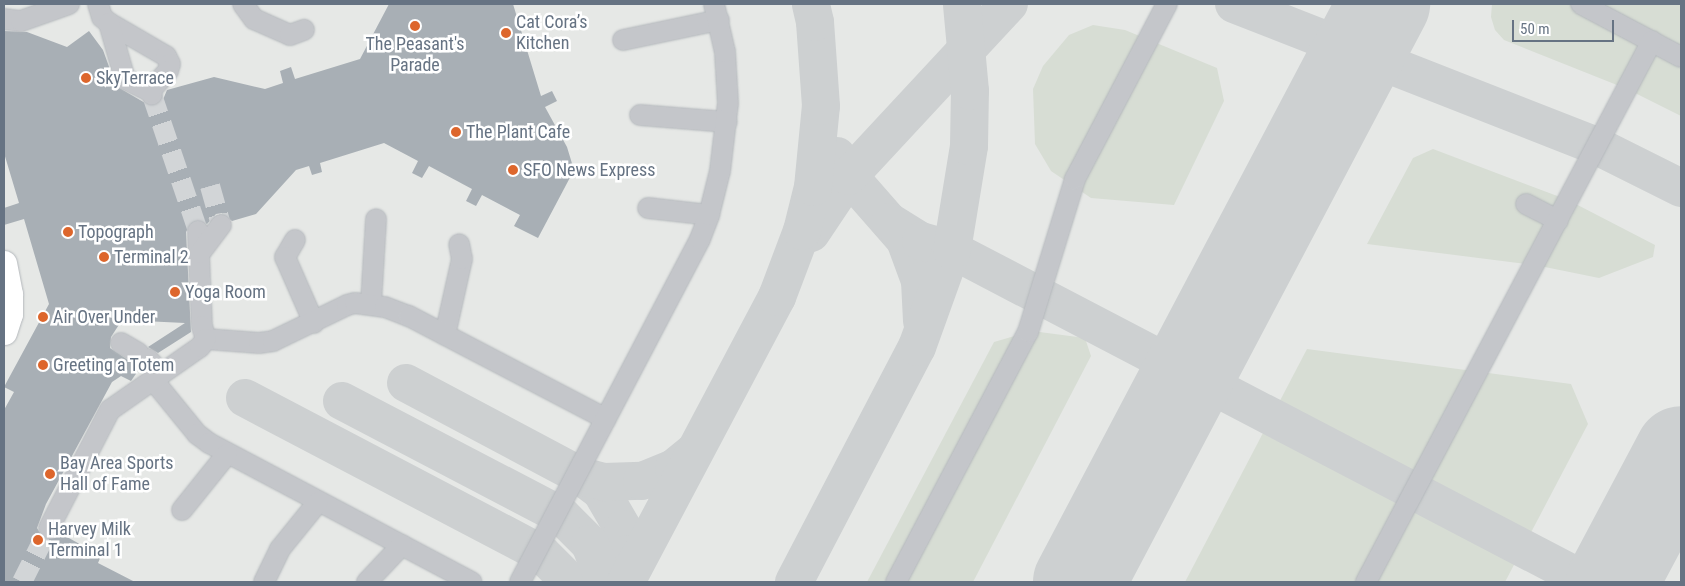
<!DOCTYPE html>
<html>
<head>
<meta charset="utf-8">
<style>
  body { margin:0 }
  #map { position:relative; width:1685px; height:586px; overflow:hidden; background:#f6f6f3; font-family:"Roboto Condensed",sans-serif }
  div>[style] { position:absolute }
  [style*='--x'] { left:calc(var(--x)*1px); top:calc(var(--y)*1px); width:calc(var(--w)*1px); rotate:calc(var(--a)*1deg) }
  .built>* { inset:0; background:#e6e8e6; transform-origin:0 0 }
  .green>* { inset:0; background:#d7ddd4 }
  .taxiway>* { height:38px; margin:-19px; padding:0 19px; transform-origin:19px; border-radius:19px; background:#cdd0d1 }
  .runway>* { height:92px; margin:-46px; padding:0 46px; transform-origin:46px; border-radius:46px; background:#cdd0d1 }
  .building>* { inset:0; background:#a8afb5 }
  .minor-tunnel>* { height:20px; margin-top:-10px; transform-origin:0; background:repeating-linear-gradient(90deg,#d2d5d7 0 20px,transparent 0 30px) }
  .roads { filter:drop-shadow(0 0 1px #b4b8bc) drop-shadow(0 0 1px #b4b8bc) }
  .minor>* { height:20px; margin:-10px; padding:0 10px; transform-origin:10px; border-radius:10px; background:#c4c6ca }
  .major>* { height:25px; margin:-12.5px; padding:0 12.5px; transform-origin:12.5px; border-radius:12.5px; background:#fff }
  .dots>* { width:14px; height:14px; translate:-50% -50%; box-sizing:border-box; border:2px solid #fff; border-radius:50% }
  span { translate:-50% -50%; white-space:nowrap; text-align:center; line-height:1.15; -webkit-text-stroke:5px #fff; paint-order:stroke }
  .poi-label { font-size:18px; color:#667383 }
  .left { translate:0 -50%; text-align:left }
  .frame { position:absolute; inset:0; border:5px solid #667383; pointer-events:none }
  .scale { position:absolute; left:1512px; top:20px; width:102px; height:22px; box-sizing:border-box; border:2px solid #667383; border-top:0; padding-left:6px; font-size:15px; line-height:18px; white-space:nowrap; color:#667383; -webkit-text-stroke:4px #fff; paint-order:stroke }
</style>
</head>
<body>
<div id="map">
  <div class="built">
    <div style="left:4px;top:4px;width:1677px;height:578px"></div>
  </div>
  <div class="green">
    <div style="clip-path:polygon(1492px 4px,1681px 4px,1681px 116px,1627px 89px,1504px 40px,1495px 30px,1491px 17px)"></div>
    <div style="clip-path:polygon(1093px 25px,1125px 30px,1217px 68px,1224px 101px,1174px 205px,1091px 198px,1051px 171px,1035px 144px,1033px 89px,1043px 66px,1069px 35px)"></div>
    <div style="clip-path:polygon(1433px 149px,1568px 200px,1655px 245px,1653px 257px,1599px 278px,1535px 265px,1367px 244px,1413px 158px)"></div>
    <div style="clip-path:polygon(1032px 331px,1085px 338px,1091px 356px,973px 582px,867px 582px,994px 342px)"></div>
    <div style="clip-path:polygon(1307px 349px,1571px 384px,1588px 424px,1505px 582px,1185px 582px)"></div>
  </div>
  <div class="taxiway">
    <div style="--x:1234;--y:4;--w:390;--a:21.4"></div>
    <div style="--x:1597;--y:146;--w:94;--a:26.6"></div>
    <div style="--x:837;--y:156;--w:23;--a:59"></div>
    <div style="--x:849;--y:176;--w:85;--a:48.8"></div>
    <div style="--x:905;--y:240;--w:44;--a:69.9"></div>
    <div style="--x:920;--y:281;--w:40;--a:87.1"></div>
    <div style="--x:890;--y:222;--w:36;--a:32"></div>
    <div style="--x:921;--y:241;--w:32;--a:16"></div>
    <div style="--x:952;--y:250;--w:717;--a:27.57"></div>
    <div style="--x:811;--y:233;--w:69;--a:-56.3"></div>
    <div style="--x:849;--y:176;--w:235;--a:-47.1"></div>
    <div style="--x:406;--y:383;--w:198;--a:28"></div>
    <div style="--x:581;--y:476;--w:25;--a:37"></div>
    <div style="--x:601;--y:491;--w:44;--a:59.9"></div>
    <div style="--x:623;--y:529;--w:25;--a:81"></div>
    <div style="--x:627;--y:554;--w:28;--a:96"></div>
    <div style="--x:245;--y:398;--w:335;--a:27.7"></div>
    <div style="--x:542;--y:554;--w:40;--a:45"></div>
    <div style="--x:342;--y:401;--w:248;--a:27.6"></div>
    <div style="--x:562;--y:516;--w:40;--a:45"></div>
    <div style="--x:590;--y:544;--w:41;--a:68.5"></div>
    <div style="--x:581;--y:476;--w:24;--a:15"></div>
    <div style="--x:604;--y:482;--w:38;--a:-2"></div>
    <div style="--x:642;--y:481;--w:35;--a:-22"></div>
    <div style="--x:674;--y:468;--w:26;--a:-39"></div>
    <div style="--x:626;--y:582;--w:323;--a:-62.1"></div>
    <div style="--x:777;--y:297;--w:71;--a:-69.3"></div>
    <div style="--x:802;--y:231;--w:45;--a:-76"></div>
    <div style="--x:813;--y:187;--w:81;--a:-84.4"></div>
    <div style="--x:821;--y:106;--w:84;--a:-94.1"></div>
    <div style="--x:815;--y:22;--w:18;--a:-103"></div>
    <div style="--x:794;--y:582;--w:265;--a:-62.4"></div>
    <div style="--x:917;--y:347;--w:103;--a:-70.2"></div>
    <div style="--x:952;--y:250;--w:105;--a:-80.7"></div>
    <div style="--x:969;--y:146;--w:55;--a:-89"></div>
    <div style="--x:970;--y:91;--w:87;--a:-95.3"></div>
  </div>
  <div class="runway">
    <div style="--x:1079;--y:582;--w:654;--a:-62.18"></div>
    <div style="--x:1612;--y:582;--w:147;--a:-62"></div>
  </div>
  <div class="building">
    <div style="clip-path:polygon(389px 4px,513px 4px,541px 96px,552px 91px,557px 101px,545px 107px,567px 147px,574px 170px,538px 238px,514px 226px,520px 215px,482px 195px,476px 206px,466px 201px,472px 189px,429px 166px,422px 178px,412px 173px,418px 161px,384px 143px,320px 163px,322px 172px,312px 175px,309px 166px,296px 170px,256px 214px,232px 221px,222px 213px,216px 214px,207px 224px,198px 219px,192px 221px,186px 232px,191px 332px,158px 353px,148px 347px,185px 323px,122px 320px,111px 337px,110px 348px,140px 368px,131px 381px,121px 376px,112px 382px,46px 504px,37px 528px,44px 539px,55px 538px,60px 533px,101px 556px,98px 563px,135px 582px,4px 582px,4px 410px,14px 392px,4px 387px,49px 304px,24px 219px,4px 225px,4px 208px,19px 203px,4px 153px,4px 31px,27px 32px,67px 47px,89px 31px,103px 50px,116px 86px,152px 107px,162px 102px,167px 90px,214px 77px,265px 89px,283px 83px,280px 71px,291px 67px,295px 79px,360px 59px)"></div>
  </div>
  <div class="minor-tunnel">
    <div style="--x:152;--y:95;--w:144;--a:71.3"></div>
    <div style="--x:210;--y:186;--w:41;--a:74.2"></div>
    <div style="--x:22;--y:582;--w:60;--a:-63.4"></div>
  </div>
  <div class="roads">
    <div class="minor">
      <div style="--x:98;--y:4;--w:14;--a:73"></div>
      <div style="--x:102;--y:17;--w:9;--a:41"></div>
      <div style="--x:109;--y:23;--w:66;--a:30.1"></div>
      <div style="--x:166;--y:56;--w:9;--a:63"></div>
      <div style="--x:170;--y:64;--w:7;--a:106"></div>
      <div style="--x:168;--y:71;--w:27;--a:132"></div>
      <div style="--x:150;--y:91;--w:4;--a:63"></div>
      <div style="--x:243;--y:4;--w:19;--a:54"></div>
      <div style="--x:254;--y:19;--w:39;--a:24"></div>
      <div style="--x:290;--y:35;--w:15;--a:-20"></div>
      <div style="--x:1581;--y:4;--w:113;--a:27.9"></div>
      <div style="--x:4;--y:19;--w:17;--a:7"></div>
      <div style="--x:21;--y:21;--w:51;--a:-19.5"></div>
      <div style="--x:109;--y:23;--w:58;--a:74.1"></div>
      <div style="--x:125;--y:79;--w:28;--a:26"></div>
      <div style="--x:623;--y:40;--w:98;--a:-11.8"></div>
      <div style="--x:640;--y:115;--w:87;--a:4.6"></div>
      <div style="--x:1526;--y:204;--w:36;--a:27"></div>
      <div style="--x:648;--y:208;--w:61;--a:6.5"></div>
      <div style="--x:198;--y:231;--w:95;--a:87.6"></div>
      <div style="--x:202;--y:326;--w:14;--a:73"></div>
      <div style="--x:295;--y:240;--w:20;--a:120"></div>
      <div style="--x:285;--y:257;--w:72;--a:66.3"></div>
      <div style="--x:200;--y:253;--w:35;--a:-53"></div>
      <div style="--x:371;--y:304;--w:85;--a:-86.6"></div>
      <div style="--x:445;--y:335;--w:78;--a:-77.4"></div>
      <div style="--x:462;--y:259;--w:15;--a:-101"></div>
      <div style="--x:206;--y:339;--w:53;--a:4.3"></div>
      <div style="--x:259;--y:343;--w:14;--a:-8"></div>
      <div style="--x:273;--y:341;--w:82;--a:-25.9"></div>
      <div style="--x:347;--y:305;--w:8;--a:-14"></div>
      <div style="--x:355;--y:303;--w:30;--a:8"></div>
      <div style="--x:385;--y:307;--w:26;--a:21"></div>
      <div style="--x:409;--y:316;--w:222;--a:27.6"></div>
      <div style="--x:121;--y:343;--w:20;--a:30"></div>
      <div style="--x:148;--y:359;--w:20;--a:49"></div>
      <div style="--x:153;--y:380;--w:70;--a:50.8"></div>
      <div style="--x:197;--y:434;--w:15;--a:37"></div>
      <div style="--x:209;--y:443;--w:297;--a:27.9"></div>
      <div style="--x:182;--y:510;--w:72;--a:-51.2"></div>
      <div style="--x:49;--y:528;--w:133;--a:-62.7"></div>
      <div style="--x:110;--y:410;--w:110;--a:-35"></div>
      <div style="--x:200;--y:347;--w:10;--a:-53"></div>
      <div style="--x:264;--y:582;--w:37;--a:-64"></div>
      <div style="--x:280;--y:549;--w:60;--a:-51"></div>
      <div style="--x:367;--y:582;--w:51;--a:-46.6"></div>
      <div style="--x:520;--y:582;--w:387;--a:-62.3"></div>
      <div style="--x:700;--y:239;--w:26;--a:-69"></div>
      <div style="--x:709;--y:215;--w:45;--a:-76"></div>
      <div style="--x:720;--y:171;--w:68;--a:-83.3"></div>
      <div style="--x:728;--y:103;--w:51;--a:-93.4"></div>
      <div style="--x:725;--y:52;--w:49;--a:-102.9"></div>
      <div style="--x:896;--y:582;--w:283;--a:-62.2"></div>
      <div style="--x:1028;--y:332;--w:160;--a:-72.9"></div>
      <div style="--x:1075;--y:179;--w:198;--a:-62.3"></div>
      <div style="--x:1366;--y:582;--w:612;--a:-62.14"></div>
    </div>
    <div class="major">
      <div style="--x:4;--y:263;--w:32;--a:79"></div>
      <div style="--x:10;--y:294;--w:20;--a:90"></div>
      <div style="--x:10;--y:314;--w:19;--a:108"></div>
    </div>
  </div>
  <div class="dots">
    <div style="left:415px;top:26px;background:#dd662c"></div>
    <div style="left:506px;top:33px;background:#dd662c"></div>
    <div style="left:86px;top:78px;background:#dd662c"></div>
    <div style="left:456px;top:132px;background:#dd662c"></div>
    <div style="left:513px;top:170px;background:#dd662c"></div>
    <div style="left:68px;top:232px;background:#dd662c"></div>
    <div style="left:104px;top:257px;background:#dd662c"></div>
    <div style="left:175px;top:292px;background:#dd662c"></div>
    <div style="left:43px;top:317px;background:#dd662c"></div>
    <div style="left:43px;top:365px;background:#dd662c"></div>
    <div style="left:50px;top:474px;background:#dd662c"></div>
    <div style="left:38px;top:540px;background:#dd662c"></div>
  </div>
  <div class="poi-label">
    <span class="left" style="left:516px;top:33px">Cat Cora’s<br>Kitchen</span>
    <span style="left:415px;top:55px">The Peasant's<br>Parade</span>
    <span class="left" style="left:96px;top:78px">SkyTerrace</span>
    <span class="left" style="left:466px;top:132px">The Plant Cafe</span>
    <span class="left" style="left:523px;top:170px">SFO News Express</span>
    <span class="left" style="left:78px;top:232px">Topograph</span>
    <span class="left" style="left:114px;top:257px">Terminal 2</span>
    <span class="left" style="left:185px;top:292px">Yoga Room</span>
    <span class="left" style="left:53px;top:317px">Air Over Under</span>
    <span class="left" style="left:53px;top:365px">Greeting a Totem</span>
    <span class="left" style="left:60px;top:474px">Bay Area Sports<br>Hall of Fame</span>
    <span class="left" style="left:48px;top:540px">Harvey Milk<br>Terminal 1</span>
  </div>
  <div class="frame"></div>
  <div class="scale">50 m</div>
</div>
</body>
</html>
